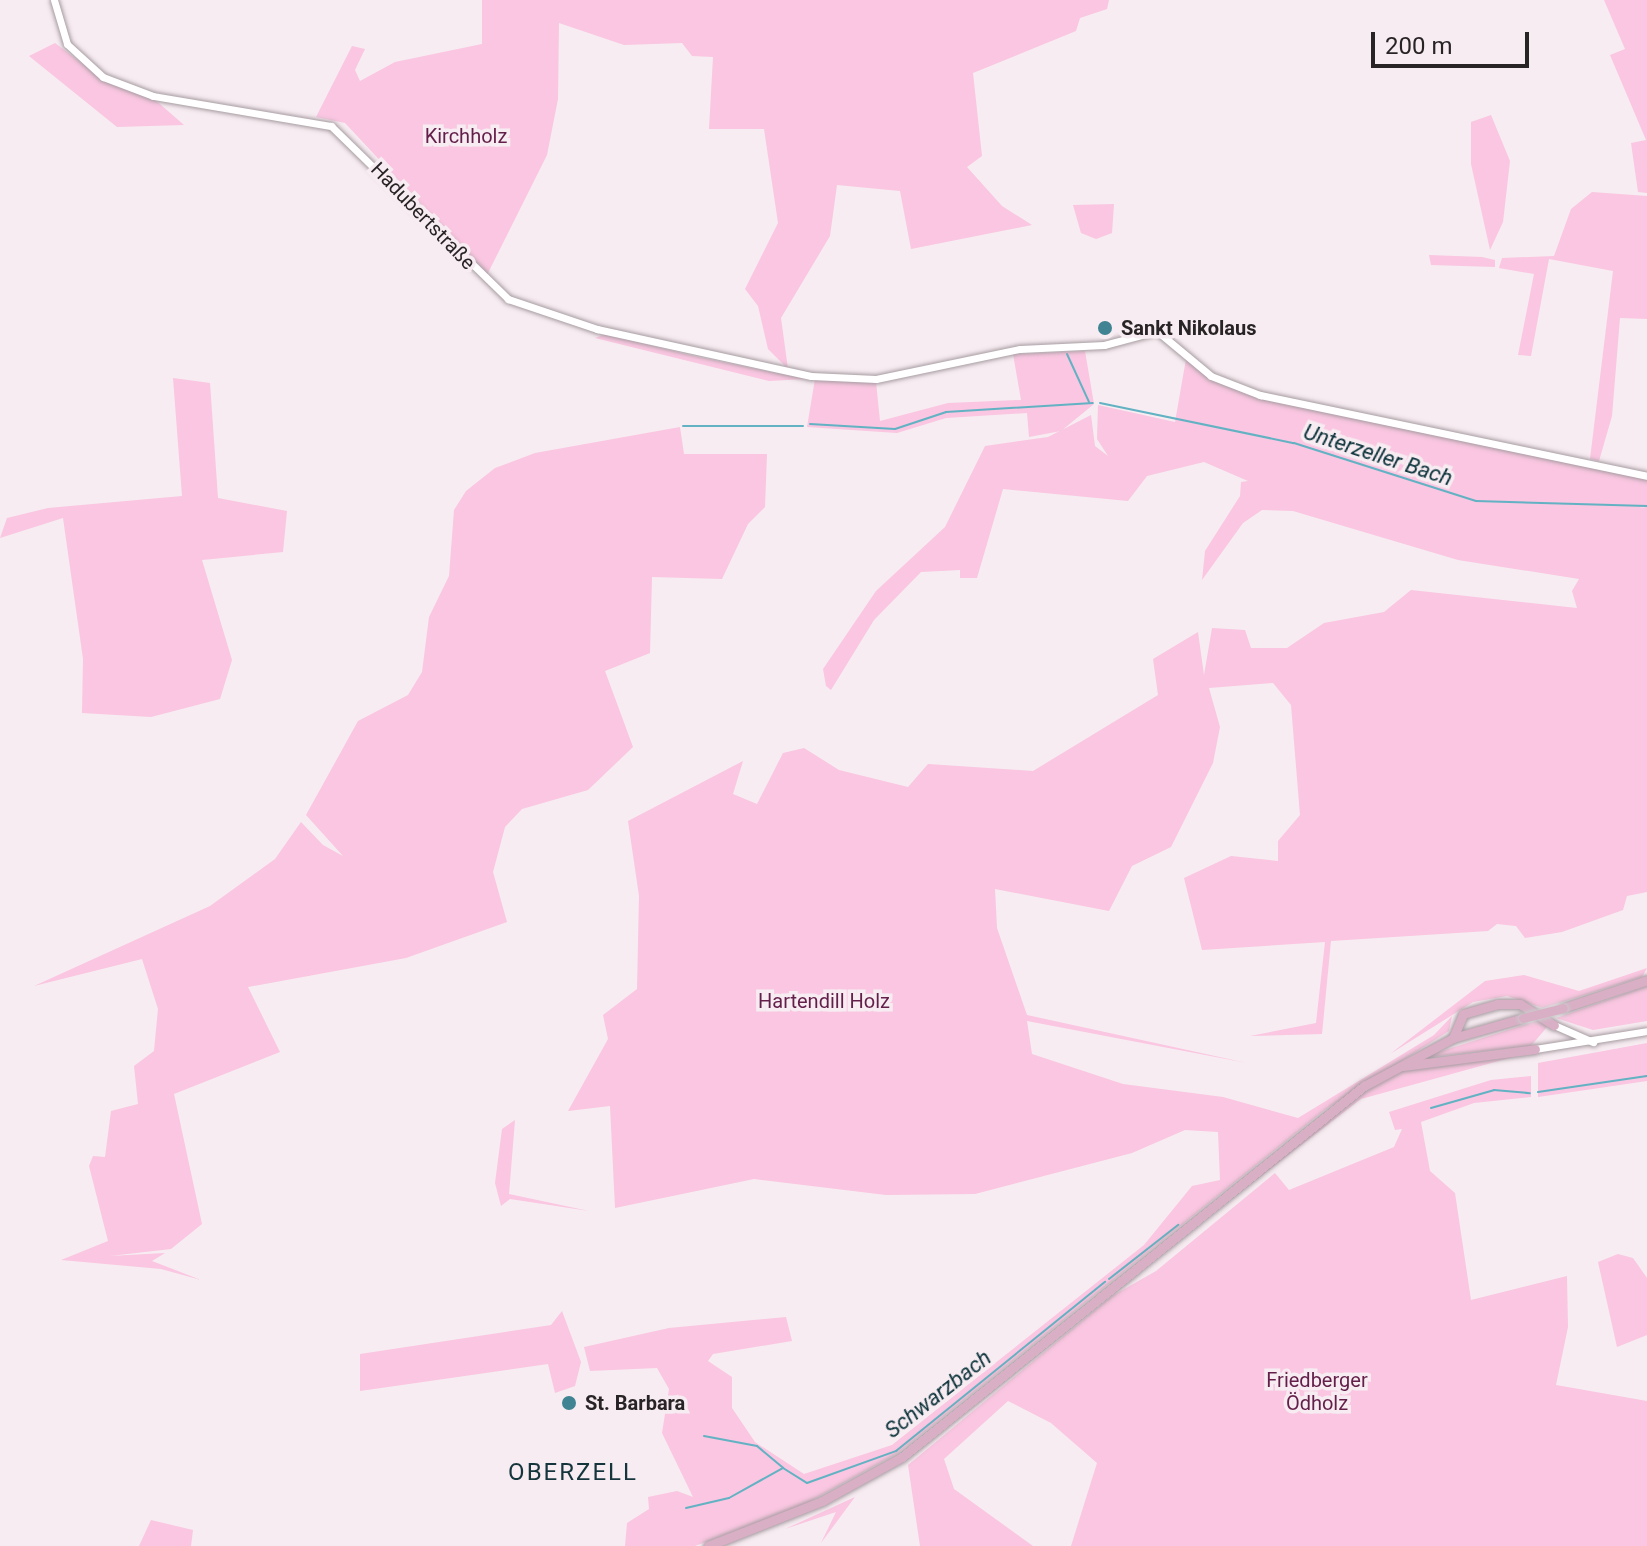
<!DOCTYPE html>
<html>
<head>
<meta charset="utf-8">
<style>
  body { margin:0 }
  #map { position:relative; width:1647px; height:1546px; overflow:hidden; background:#f7ecf1; font-family:Roboto,sans-serif }
  div>[style] { position:absolute }
  [style*='--x'] { left:calc(var(--x)*1px); top:calc(var(--y)*1px); width:calc(var(--w)*1px); rotate:calc(var(--a)*1deg) }
  .green>* { inset:0; background:#fac6e1 }
  .stream>* { height:2px; margin:-1px; padding:0 1px; transform-origin:1px; border-radius:1px; background:#62b2c3 }
  .roads { filter:drop-shadow(0 0 2px #a69ca1) drop-shadow(0 0 2px #a69ca1) }
  .minor>* { height:7px; margin:-3.5px; padding:0 3.5px; transform-origin:3.5px; border-radius:3.5px; background:#fff }
  .major>* { height:9px; margin:-4.5px; padding:0 4.5px; transform-origin:4.5px; border-radius:4.5px; background:#d9afc6 }
  .bridges { filter:drop-shadow(0 0 2px #cbcacb) drop-shadow(0 0 2px #cbcacb) }
  .major-bridge>* { height:9px; margin:-4.5px; padding:0 4.5px; transform-origin:4.5px; border-radius:4.5px; background:#d9afc6 }
  .dots>* { width:22px; height:22px; translate:-50% -50%; box-sizing:border-box; border:4px solid #f7ecf1; border-radius:50% }
  span { translate:-50% -50%; white-space:nowrap; text-align:center; line-height:1.15; -webkit-text-stroke:7px #f7ecf1; paint-order:stroke }
  .park-label { font-size:20px; color:#631e49 }
  .street-label { font-size:20px; color:#282426 }
  .poi-label { font-size:20px; color:#282426; font-weight:700 }
  .left { translate:0 -50%; text-align:left }
  .water-label { font-size:22px; color:#0b323a; font-style:italic }
  .quarter-label { font-size:24px; color:#14353c; letter-spacing:2px }
  .scale { position:absolute; left:1371px; top:32px; width:158px; height:36px; box-sizing:border-box; border:4px solid #282426; border-top:0; padding-left:10px; font-size:24px; line-height:28px; white-space:nowrap; color:#282426; -webkit-text-stroke:6px #f7ecf1; paint-order:stroke }
</style>
</head>
<body>
<div id="map">
  <div class="green">
    <div style="clip-path:polygon(482px 0,1109px 0,1107px 9px,1080px 18px,1076px 31px,973px 73px,982px 156px,967px 167px,1002px 206px,1032px 225px,911px 249px,900px 191px,837px 185px,830px 236px,781px 318px,788px 369px,768px 349px,758px 306px,745px 289px,778px 223px,764px 129px,709px 129px,713px 57px,692px 56px,682px 43px,624px 45px,559px 23px,558px 99px,547px 155px,487px 275px,345px 123px,316px 117px,352px 46px,365px 49px,355px 70px,360px 81px,395px 62px,482px 44px)"></div>
    <div style="clip-path:polygon(1604px 0,1647px 0,1647px 193px,1638px 192px,1631px 143px,1646px 140px,1610px 55px,1625px 49px)"></div>
    <div style="clip-path:polygon(55px 43px,103px 79px,153px 98px,184px 125px,117px 127px,29px 56px)"></div>
    <div style="clip-path:polygon(1491px 115px,1510px 161px,1503px 222px,1490px 250px,1471px 164px,1471px 122px)"></div>
    <div style="clip-path:polygon(1592px 192px,1647px 196px,1647px 319px,1620px 318px,1612px 416px,1599px 461px,1590px 459px,1613px 271px,1549px 259px,1531px 356px,1518px 355px,1534px 274px,1499px 268px,1502px 258px,1554px 256px,1571px 209px)"></div>
    <div style="clip-path:polygon(1114px 204px,1112px 233px,1096px 239px,1081px 233px,1073px 205px)"></div>
    <div style="clip-path:polygon(1429px 255px,1482px 257px,1495px 260px,1495px 267px,1431px 265px)"></div>
    <div style="clip-path:polygon(605px 334px,694px 356px,806px 379px,769px 381px,595px 338px)"></div>
    <div style="clip-path:polygon(1085px 351px,1094px 404px,1061px 431px,1029px 437px,1027px 413px,946px 418px,897px 433px,807px 427px,815px 379px,876px 382px,880px 421px,948px 403px,1021px 400px,1013px 354px)"></div>
    <div style="clip-path:polygon(1186px 359px,1259px 397px,1647px 479px,1647px 506px,1639px 508px,1647px 507px,1647px 892px,1627px 896px,1623px 910px,1562px 932px,1525px 938px,1516px 926px,1497px 924px,1488px 931px,1331px 941px,1322px 1034px,1250px 1036px,1316px 1023px,1325px 942px,1202px 950px,1184px 878px,1231px 856px,1278px 861px,1278px 841px,1300px 815px,1291px 705px,1273px 683px,1209px 688px,1220px 727px,1213px 763px,1171px 847px,1132px 866px,1109px 911px,995px 889px,997px 928px,1027px 1015px,1247px 1063px,1027px 1021px,1032px 1054px,1123px 1084px,1223px 1097px,1298px 1118px,1434px 1035px,1452px 1016px,1449px 1031px,1326px 1109px,898px 1453px,800px 1507px,695px 1546px,625px 1546px,627px 1523px,649px 1509px,648px 1497px,677px 1491px,693px 1497px,662px 1433px,669px 1389px,657px 1368px,590px 1371px,584px 1347px,669px 1328px,786px 1317px,792px 1341px,713px 1354px,708px 1361px,732px 1377px,732px 1408px,755px 1442px,804px 1474px,892px 1445px,1144px 1245px,1192px 1186px,1220px 1180px,1218px 1132px,1185px 1130px,1132px 1153px,975px 1194px,886px 1195px,754px 1179px,615px 1208px,610px 1106px,568px 1111px,608px 1039px,603px 1015px,637px 989px,639px 896px,628px 821px,743px 761px,733px 794px,757px 804px,783px 753px,804px 748px,839px 770px,908px 787px,928px 764px,1033px 771px,1158px 695px,1153px 659px,1198px 632px,1204px 675px,1212px 628px,1245px 630px,1251px 648px,1287px 648px,1324px 623px,1384px 612px,1411px 590px,1577px 608px,1572px 591px,1579px 579px,1458px 560px,1293px 511px,1262px 510px,1243px 523px,1202px 580px,1205px 551px,1240px 496px,1241px 482px,1248px 481px,1204px 462px,1147px 476px,1128px 501px,1003px 489px,977px 578px,960px 578px,960px 570px,921px 572px,874px 620px,831px 690px,826px 686px,823px 669px,876px 591px,945px 527px,985px 446px,1048px 437px,1091px 415px,1095px 446px,1108px 456px,1097px 439px,1098px 405px,1175px 422px)"></div>
    <div style="clip-path:polygon(173px 378px,210px 383px,218px 498px,287px 511px,283px 552px,202px 560px,232px 660px,220px 699px,151px 717px,82px 713px,83px 659px,63px 518px,0 538px,7px 518px,48px 508px,182px 496px)"></div>
    <div style="clip-path:polygon(680px 427px,684px 454px,767px 454px,765px 507px,748px 524px,722px 579px,652px 577px,650px 653px,605px 671px,633px 747px,588px 790px,522px 809px,505px 827px,493px 872px,507px 922px,406px 958px,248px 987px,280px 1052px,174px 1094px,202px 1224px,171px 1249px,110px 1256px,165px 1253px,152px 1261px,201px 1280px,161px 1269px,61px 1260px,108px 1241px,89px 1166px,93px 1156px,105px 1157px,111px 1111px,138px 1104px,134px 1066px,154px 1051px,158px 1009px,142px 959px,34px 986px,210px 906px,275px 859px,301px 822px,323px 845px,343px 856px,306px 815px,358px 721px,408px 695px,422px 672px,429px 617px,449px 576px,454px 510px,466px 491px,495px 468px,535px 453px)"></div>
    <div style="clip-path:polygon(1647px 968px,1642px 977px,1543px 1008px,1507px 996px,1473px 1002px,1390px 1054px,1485px 981px,1524px 975px,1579px 991px)"></div>
    <div style="clip-path:polygon(1647px 986px,1647px 1021px,1593px 1030px,1556px 1018px)"></div>
    <div style="clip-path:polygon(1539px 1020px,1547px 1027px,1531px 1046px,1420px 1058px)"></div>
    <div style="clip-path:polygon(1647px 1043px,1647px 1081px,1538px 1097px,1538px 1063px)"></div>
    <div style="clip-path:polygon(1528px 1053px,1361px 1099px,1128px 1279px,1354px 1098px,1395px 1072px)"></div>
    <div style="clip-path:polygon(1531px 1076px,1531px 1097px,1474px 1103px,1421px 1122px,1430px 1171px,1455px 1193px,1471px 1300px,1567px 1276px,1568px 1327px,1556px 1385px,1647px 1401px,1647px 1546px,1071px 1546px,1097px 1463px,1051px 1423px,1008px 1401px,944px 1459px,954px 1489px,1033px 1546px,920px 1546px,908px 1465px,1112px 1296px,1156px 1271px,1275px 1173px,1289px 1190px,1394px 1147px,1402px 1129px,1395px 1130px,1389px 1112px,1491px 1080px)"></div>
    <div style="clip-path:polygon(515px 1120px,509px 1194px,589px 1211px,510px 1199px,501px 1206px,495px 1183px,502px 1129px)"></div>
    <div style="clip-path:polygon(1618px 1254px,1633px 1258px,1647px 1278px,1647px 1335px,1617px 1347px,1598px 1262px)"></div>
    <div style="clip-path:polygon(562px 1311px,581px 1362px,575px 1386px,555px 1393px,548px 1364px,360px 1391px,360px 1354px,551px 1325px)"></div>
    <div style="clip-path:polygon(855px 1497px,821px 1543px,836px 1512px,785px 1529px)"></div>
    <div style="clip-path:polygon(151px 1520px,193px 1530px,191px 1546px,139px 1546px)"></div>
  </div>
  <div class="stream">
    <div style="--x:1067;--y:354;--w:53;--a:65.4"></div>
    <div style="--x:1100;--y:403;--w:198;--a:11.7"></div>
    <div style="--x:1294;--y:443;--w:191;--a:17.7"></div>
    <div style="--x:1476;--y:501;--w:171;--a:1.7"></div>
    <div style="--x:810;--y:424;--w:85;--a:3.4"></div>
    <div style="--x:895;--y:429;--w:54;--a:-18.4"></div>
    <div style="--x:946;--y:412;--w:147;--a:-3.5"></div>
    <div style="--x:683;--y:426;--w:120;--a:0"></div>
    <div style="--x:1538;--y:1092;--w:110;--a:-8.4"></div>
    <div style="--x:1431;--y:1108;--w:66;--a:-15.9"></div>
    <div style="--x:1494;--y:1090;--w:36;--a:5"></div>
    <div style="--x:1109;--y:1279;--w:88;--a:-38"></div>
    <div style="--x:704;--y:1436;--w:54;--a:10.7"></div>
    <div style="--x:757;--y:1446;--w:34;--a:40"></div>
    <div style="--x:686;--y:1508;--w:44;--a:-13.1"></div>
    <div style="--x:729;--y:1498;--w:62;--a:-29.1"></div>
    <div style="--x:783;--y:1468;--w:28;--a:32"></div>
    <div style="--x:807;--y:1483;--w:95;--a:-19.8"></div>
    <div style="--x:896;--y:1451;--w:269;--a:-39"></div>
  </div>
  <div class="roads">
    <div class="minor">
      <div style="--x:54;--y:0;--w:46;--a:73.5"></div>
      <div style="--x:67;--y:44;--w:49;--a:42.5"></div>
      <div style="--x:103;--y:77;--w:53;--a:20.8"></div>
      <div style="--x:153;--y:96;--w:181;--a:9.6"></div>
      <div style="--x:331;--y:126;--w:248;--a:44.3"></div>
      <div style="--x:508;--y:299;--w:94;--a:18.6"></div>
      <div style="--x:597;--y:329;--w:219;--a:12.4"></div>
      <div style="--x:811;--y:376;--w:65;--a:2.6"></div>
      <div style="--x:876;--y:379;--w:147;--a:-11.8"></div>
      <div style="--x:1020;--y:349;--w:84;--a:-2.7"></div>
      <div style="--x:1104;--y:345;--w:55;--a:-14.8"></div>
      <div style="--x:1157;--y:331;--w:70;--a:39.8"></div>
      <div style="--x:1211;--y:376;--w:53;--a:21.2"></div>
      <div style="--x:1260;--y:395;--w:395;--a:11.8"></div>
      <div style="--x:1554;--y:1025;--w:43;--a:23.6"></div>
      <div style="--x:1535;--y:1049;--w:113;--a:-9.1"></div>
    </div>
    <div class="major">
      <div style="--x:1563;--y:1008;--w:89;--a:-18.4"></div>
      <div style="--x:1453;--y:1038;--w:26;--a:-67"></div>
      <div style="--x:1463;--y:1014;--w:35;--a:-16"></div>
      <div style="--x:1497;--y:1004;--w:23;--a:0"></div>
      <div style="--x:1520;--y:1004;--w:40;--a:32"></div>
      <div style="--x:1403;--y:1066;--w:133;--a:-7.3"></div>
      <div style="--x:708;--y:1546;--w:123;--a:-21.5"></div>
      <div style="--x:822;--y:1501;--w:91;--a:-28.8"></div>
      <div style="--x:902;--y:1457;--w:593;--a:-38.77"></div>
      <div style="--x:1364;--y:1086;--w:101;--a:-28.3"></div>
      <div style="--x:1453;--y:1038;--w:73;--a:-15.9"></div>
    </div>
  </div>
  <div class="bridges">
    <div class="major-bridge">
      <div style="--x:1523;--y:1018;--w:41;--a:-14"></div>
    </div>
  </div>
  <div class="dots">
    <div style="left:1105px;top:328px;background:#408493"></div>
    <div style="left:569px;top:1403px;background:#408493"></div>
  </div>
  <div class="park-label">
    <span style="left:466px;top:136px">Kirchholz</span>
    <span style="left:824px;top:1001px">Hartendill Holz</span>
    <span style="left:1317px;top:1392px">Friedberger<br>Ödholz</span>
  </div>
  <div class="street-label">
    <span style="left:423px;top:216px;rotate:46deg">Hadubertstraße</span>
  </div>
  <div class="poi-label">
    <span class="left" style="left:1121px;top:328px">Sankt Nikolaus</span>
    <span class="left" style="left:585px;top:1403px">St. Barbara</span>
  </div>
  <div class="water-label">
    <span style="left:1378px;top:455px;rotate:18deg">Unterzeller Bach</span>
    <span style="left:938px;top:1394px;rotate:-38deg">Schwarzbach</span>
  </div>
  <div class="quarter-label">
    <span style="left:573px;top:1473px">OBERZELL</span>
  </div>
  <div class="scale">200 m</div>
</div>
</body>
</html>
